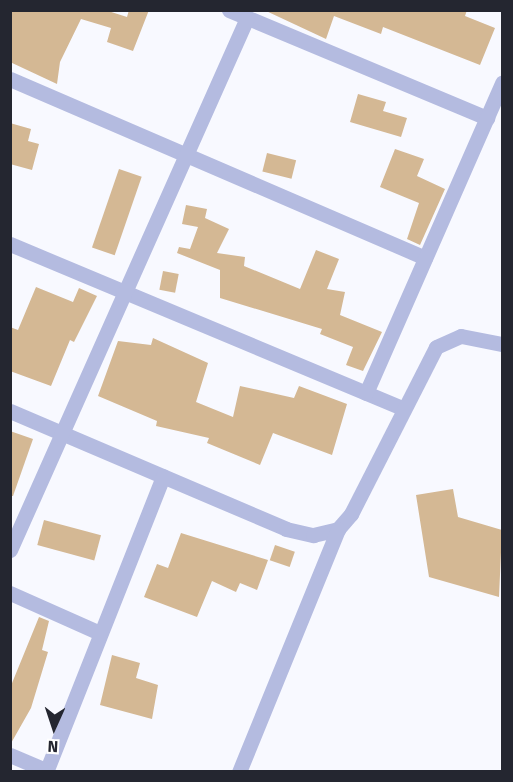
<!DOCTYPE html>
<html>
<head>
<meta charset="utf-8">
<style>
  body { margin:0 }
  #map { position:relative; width:513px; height:782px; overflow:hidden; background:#f8f9ff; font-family:"Fira Sans",sans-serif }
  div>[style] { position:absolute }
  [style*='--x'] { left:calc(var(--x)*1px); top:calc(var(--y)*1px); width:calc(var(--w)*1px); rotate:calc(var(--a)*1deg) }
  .building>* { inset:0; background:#d4b894; transform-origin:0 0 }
  .street>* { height:15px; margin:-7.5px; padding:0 7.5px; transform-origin:7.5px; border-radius:7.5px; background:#b4bbe0 }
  span { translate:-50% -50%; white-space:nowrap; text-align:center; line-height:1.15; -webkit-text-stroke:6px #fff; paint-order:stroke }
  .frame { position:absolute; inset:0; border:12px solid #242630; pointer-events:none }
  .north { position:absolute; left:24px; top:698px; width:60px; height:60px; -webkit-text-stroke:4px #fff; paint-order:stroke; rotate:183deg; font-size:16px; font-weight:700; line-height:24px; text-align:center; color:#242630 }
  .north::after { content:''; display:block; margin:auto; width:21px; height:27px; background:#242630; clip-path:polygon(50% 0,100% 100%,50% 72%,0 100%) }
</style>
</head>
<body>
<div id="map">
  <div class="building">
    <div style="clip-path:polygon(10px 10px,105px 10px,127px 17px,129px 10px,149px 10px,133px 51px,107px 42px,111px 28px,81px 19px,60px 62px,57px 84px,10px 62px)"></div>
    <div style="clip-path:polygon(264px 10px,467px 10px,465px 16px,495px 28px,480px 65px,383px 27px,381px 34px,334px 16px,326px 39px)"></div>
    <div style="clip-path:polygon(358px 94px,386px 102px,383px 111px,407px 118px,401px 137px,350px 122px)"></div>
    <div style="clip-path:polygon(10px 123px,31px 129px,28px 141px,39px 144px,32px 170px,10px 164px)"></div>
    <div style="clip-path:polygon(395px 149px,424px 159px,417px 176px,445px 189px,420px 245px,407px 239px,419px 203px,380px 187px)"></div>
    <div style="left:267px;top:153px;width:30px;height:19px;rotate:14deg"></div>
    <div style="left:119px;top:169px;width:24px;height:83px;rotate:19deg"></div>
    <div style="clip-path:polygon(186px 205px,207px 209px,205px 218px,229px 229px,217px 253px,245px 257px,244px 266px,300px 289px,316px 250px,339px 259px,327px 289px,345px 292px,340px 315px,382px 332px,363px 371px,346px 365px,353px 347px,320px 334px,322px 329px,220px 298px,220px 270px,177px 253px,179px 247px,190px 249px,198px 227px,182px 224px)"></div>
    <div style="left:163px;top:271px;width:16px;height:19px;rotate:11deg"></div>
    <div style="clip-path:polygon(36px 287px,73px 302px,79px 288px,97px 296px,74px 342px,70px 340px,51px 386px,10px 371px,10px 327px,18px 330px)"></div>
    <div style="clip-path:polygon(153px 338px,208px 363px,196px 402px,233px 417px,240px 386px,294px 398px,299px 386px,347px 404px,332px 455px,273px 433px,260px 465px,207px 443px,209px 438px,156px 426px,157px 421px,98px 396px,118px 341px,151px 345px)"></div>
    <div style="clip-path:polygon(10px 431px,33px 439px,13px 496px,10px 496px)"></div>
    <div style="clip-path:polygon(453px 489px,458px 517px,502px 530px,499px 597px,429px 577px,416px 495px)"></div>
    <div style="left:44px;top:520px;width:59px;height:26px;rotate:15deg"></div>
    <div style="clip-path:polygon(181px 533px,268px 560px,257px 590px,240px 583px,236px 592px,212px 581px,197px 617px,144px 597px,157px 564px,168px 568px)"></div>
    <div style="left:275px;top:545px;width:21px;height:16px;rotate:19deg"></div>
    <div style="clip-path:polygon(39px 617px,49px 621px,42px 650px,48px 652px,31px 708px,10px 745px,10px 688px)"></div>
    <div style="clip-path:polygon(112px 655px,140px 663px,136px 678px,158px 685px,152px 719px,100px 705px)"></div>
  </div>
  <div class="street">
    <div style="--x:229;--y:10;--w:280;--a:22.7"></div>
    <div style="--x:10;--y:79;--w:452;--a:23.3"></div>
    <div style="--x:10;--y:244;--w:426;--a:22.7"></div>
    <div style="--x:366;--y:393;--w:339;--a:-66.3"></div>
    <div style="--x:10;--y:411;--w:300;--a:23.1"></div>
    <div style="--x:286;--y:529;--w:28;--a:13"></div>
    <div style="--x:313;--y:535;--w:26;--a:-13"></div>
    <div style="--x:338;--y:529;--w:20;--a:-49"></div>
    <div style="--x:351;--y:514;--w:187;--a:-63"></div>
    <div style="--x:436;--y:347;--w:27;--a:-24"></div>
    <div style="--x:461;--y:336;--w:42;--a:11"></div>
    <div style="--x:10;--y:550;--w:582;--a:-65.99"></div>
    <div style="--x:10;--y:593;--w:98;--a:24"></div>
    <div style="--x:10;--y:755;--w:39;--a:23"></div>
    <div style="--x:46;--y:772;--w:318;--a:-68.4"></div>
    <div style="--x:239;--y:772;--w:262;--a:-67.8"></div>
  </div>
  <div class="frame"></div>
  <div class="north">N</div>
</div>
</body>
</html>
